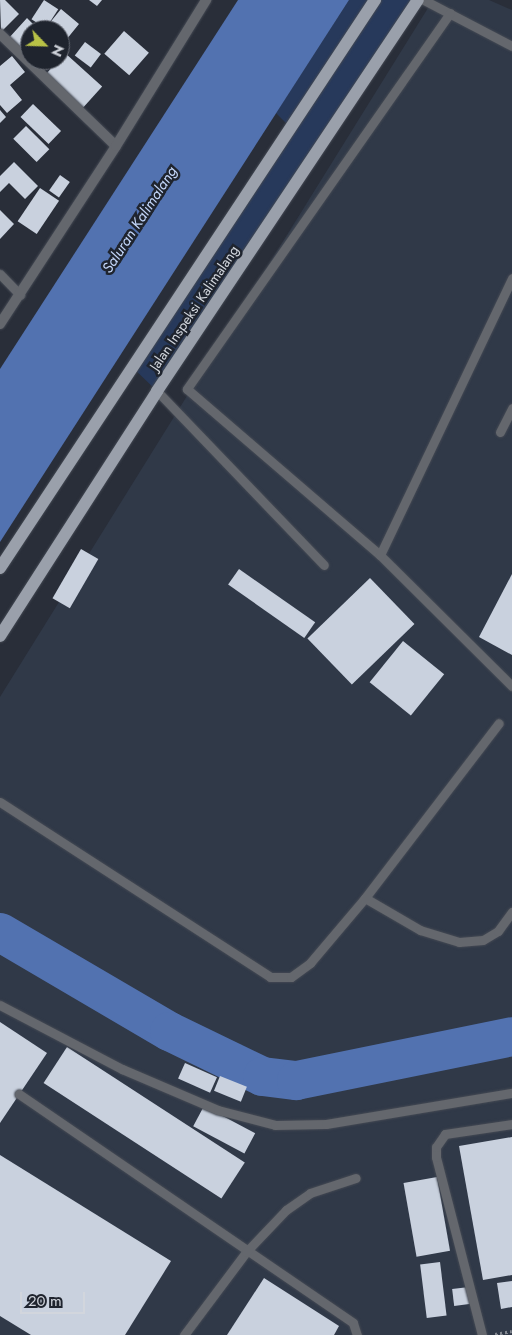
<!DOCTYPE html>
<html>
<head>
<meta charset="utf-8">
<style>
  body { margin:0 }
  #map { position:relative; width:512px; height:1335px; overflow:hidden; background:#292e39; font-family:Jost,sans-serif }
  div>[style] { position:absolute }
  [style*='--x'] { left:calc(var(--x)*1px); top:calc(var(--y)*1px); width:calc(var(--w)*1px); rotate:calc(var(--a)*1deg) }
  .built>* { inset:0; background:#303948 }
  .green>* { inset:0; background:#27395b }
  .water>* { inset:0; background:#5272b0 }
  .river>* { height:39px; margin:-19.5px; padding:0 19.5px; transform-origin:19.5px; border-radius:19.5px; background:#5272b0 }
  .building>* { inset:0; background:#c9d1de; transform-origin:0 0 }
  .path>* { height:3px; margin-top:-1.5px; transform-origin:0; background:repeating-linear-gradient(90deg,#828790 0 2.5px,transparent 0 5px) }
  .roads { filter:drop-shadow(0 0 1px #444953) drop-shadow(0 0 1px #444953) }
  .lane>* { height:9px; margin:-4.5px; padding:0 4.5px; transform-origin:4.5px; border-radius:4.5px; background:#64676d }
  .street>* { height:10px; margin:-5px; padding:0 5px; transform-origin:5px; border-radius:5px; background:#64676d }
  .primary>* { height:12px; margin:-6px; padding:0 6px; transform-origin:6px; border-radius:6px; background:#9aa0ab }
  span { translate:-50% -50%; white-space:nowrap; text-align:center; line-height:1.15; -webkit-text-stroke:5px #1f242e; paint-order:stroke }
  .street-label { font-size:14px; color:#d2d6dd }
  .water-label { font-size:15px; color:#c3d6f9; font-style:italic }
  .north { position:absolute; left:20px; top:20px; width:50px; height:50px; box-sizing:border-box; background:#1f242e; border:1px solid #676b74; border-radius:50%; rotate:114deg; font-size:14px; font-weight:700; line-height:20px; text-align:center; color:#d2d6dd }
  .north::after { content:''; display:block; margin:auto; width:18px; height:22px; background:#b8c146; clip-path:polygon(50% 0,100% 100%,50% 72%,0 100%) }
  .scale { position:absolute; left:20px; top:1292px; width:65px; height:22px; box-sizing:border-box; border:2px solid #d2d6dd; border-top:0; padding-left:6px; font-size:15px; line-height:18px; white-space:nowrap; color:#d2d6dd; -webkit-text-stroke:4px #1f242e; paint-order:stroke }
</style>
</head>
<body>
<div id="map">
  <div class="built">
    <div style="clip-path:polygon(433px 0,489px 0,512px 10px,512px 1335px,0 1335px,0 697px)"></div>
  </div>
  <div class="green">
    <div style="clip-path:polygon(349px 0,418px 0,157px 391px,131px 366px,290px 127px,276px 113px)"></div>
  </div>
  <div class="water">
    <div style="clip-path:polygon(238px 0,349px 0,0 542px,0 369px)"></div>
  </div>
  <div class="river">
    <div style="--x:0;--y:932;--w:196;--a:30.4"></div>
    <div style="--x:169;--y:1031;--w:103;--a:25.8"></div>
    <div style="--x:262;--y:1076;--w:34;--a:7"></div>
    <div style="--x:296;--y:1080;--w:220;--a:-11.5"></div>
  </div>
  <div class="building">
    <div style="clip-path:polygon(0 0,5px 0,19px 14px,1px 32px)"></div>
    <div style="left:44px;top:0;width:17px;height:23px;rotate:33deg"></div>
    <div style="clip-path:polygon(89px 0,102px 0,97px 6px)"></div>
    <div style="clip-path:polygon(61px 9px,79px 24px,62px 45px,60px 30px,44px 30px)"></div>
    <div style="clip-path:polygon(27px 18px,39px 30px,30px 30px,30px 40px,21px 50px,8px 39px)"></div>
    <div style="left:124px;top:31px;width:33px;height:30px;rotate:41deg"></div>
    <div style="left:85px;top:42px;width:20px;height:17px;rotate:37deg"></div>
    <div style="left:65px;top:53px;width:50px;height:30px;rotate:42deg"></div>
    <div style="clip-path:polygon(12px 56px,25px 72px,10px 85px,22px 100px,7px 113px,0 105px,0 66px)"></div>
    <div style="left:33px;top:104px;width:39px;height:18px;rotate:44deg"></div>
    <div style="clip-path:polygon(0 110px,6px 117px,0 123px)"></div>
    <div style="left:26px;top:126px;width:33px;height:18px;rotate:45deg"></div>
    <div style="clip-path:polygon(14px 162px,38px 186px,25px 199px,9px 183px,0 192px,0 176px)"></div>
    <div style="left:60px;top:175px;width:12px;height:19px;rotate:35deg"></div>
    <div style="left:40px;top:188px;width:23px;height:40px;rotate:34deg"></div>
    <div style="clip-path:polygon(0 210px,14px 224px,0 239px)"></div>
    <div style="left:81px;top:549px;width:20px;height:57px;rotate:30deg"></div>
    <div style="left:239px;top:569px;width:93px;height:19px;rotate:35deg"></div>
    <div style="clip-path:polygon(512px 574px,512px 655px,479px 637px)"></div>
    <div style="left:370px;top:578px;width:64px;height:87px;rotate:46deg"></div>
    <div style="left:403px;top:641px;width:53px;height:53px;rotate:39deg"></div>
    <div style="clip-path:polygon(0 1022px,47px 1053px,0 1123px)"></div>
    <div style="left:67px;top:1047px;width:212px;height:43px;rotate:33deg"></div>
    <div style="left:185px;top:1063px;width:35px;height:17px;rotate:24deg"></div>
    <div style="left:220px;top:1076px;width:29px;height:16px;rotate:22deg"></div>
    <div style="left:204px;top:1106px;width:58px;height:23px;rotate:28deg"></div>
    <div style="clip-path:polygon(512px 1137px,512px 1275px,483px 1280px,459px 1146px)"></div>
    <div style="clip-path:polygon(0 1155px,171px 1261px,125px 1335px,31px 1335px,0 1316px)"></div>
    <div style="left:437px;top:1177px;width:75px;height:34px;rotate:80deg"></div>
    <div style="left:440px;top:1262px;width:54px;height:20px;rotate:83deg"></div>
    <div style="clip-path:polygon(264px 1278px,339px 1326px,334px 1335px,227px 1335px)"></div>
    <div style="clip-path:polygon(512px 1281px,512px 1307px,501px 1309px,497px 1283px)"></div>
    <div style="left:469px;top:1287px;width:17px;height:17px;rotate:83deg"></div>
  </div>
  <div class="path">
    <div style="--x:495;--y:1334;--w:17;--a:-10"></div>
  </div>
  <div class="roads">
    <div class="lane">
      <div style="--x:424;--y:0;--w:99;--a:27.6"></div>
      <div style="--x:450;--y:13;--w:459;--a:125"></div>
      <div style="--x:187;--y:389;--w:255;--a:40.7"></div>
      <div style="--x:380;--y:555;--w:186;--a:44.8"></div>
      <div style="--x:0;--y:274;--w:29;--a:46"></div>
      <div style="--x:157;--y:391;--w:241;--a:46.2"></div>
      <div style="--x:500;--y:432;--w:27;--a:-63"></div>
      <div style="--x:380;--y:555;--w:307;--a:-64.5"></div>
      <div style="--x:0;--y:802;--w:322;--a:32.9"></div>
      <div style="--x:270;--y:977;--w:21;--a:0"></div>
      <div style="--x:291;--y:977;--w:24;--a:-36"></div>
      <div style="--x:310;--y:963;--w:85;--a:-49.8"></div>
      <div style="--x:365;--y:898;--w:64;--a:30.2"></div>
      <div style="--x:420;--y:930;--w:41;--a:17.1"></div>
      <div style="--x:459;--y:942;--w:24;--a:-5"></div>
      <div style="--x:483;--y:940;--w:17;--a:-31"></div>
      <div style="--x:498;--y:931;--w:24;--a:-54"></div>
      <div style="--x:365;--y:898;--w:220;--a:-52.6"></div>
      <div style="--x:0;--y:1005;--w:138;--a:27.7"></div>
      <div style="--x:122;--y:1069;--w:104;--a:23.1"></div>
      <div style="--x:218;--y:1110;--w:59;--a:14.7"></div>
      <div style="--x:275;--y:1125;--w:51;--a:-1.1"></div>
      <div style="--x:326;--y:1124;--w:189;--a:-9.5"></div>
      <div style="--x:19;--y:1094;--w:405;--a:34.4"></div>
      <div style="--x:353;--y:1323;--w:13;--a:72"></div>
      <div style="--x:184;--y:1335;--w:104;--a:-53.2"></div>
      <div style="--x:246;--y:1252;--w:58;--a:-46.4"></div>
      <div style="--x:286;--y:1210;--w:29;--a:-35"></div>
      <div style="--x:310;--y:1193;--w:48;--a:-18.1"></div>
      <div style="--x:482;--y:1335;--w:184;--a:-104.5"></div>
      <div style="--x:436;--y:1157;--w:10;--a:-90"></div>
      <div style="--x:436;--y:1147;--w:16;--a:-55"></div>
      <div style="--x:445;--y:1134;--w:68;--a:-8.5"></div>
    </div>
    <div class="street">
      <div style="--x:0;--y:34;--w:161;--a:44"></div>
      <div style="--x:0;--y:324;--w:212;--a:-56.9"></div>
      <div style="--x:116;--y:146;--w:172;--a:-58.3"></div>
    </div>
    <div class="primary">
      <div style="--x:0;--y:568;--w:681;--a:-56.57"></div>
      <div style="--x:0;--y:636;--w:291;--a:-57.3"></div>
      <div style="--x:157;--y:391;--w:470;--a:-56.3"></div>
    </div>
  </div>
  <div class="street-label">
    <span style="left:194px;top:308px;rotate:-56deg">Jalan Inspeksi Kalimalang</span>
  </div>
  <div class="water-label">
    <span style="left:140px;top:220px;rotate:-57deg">Saluran Kalimalang</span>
  </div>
  <div class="north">N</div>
  <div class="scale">20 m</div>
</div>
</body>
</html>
